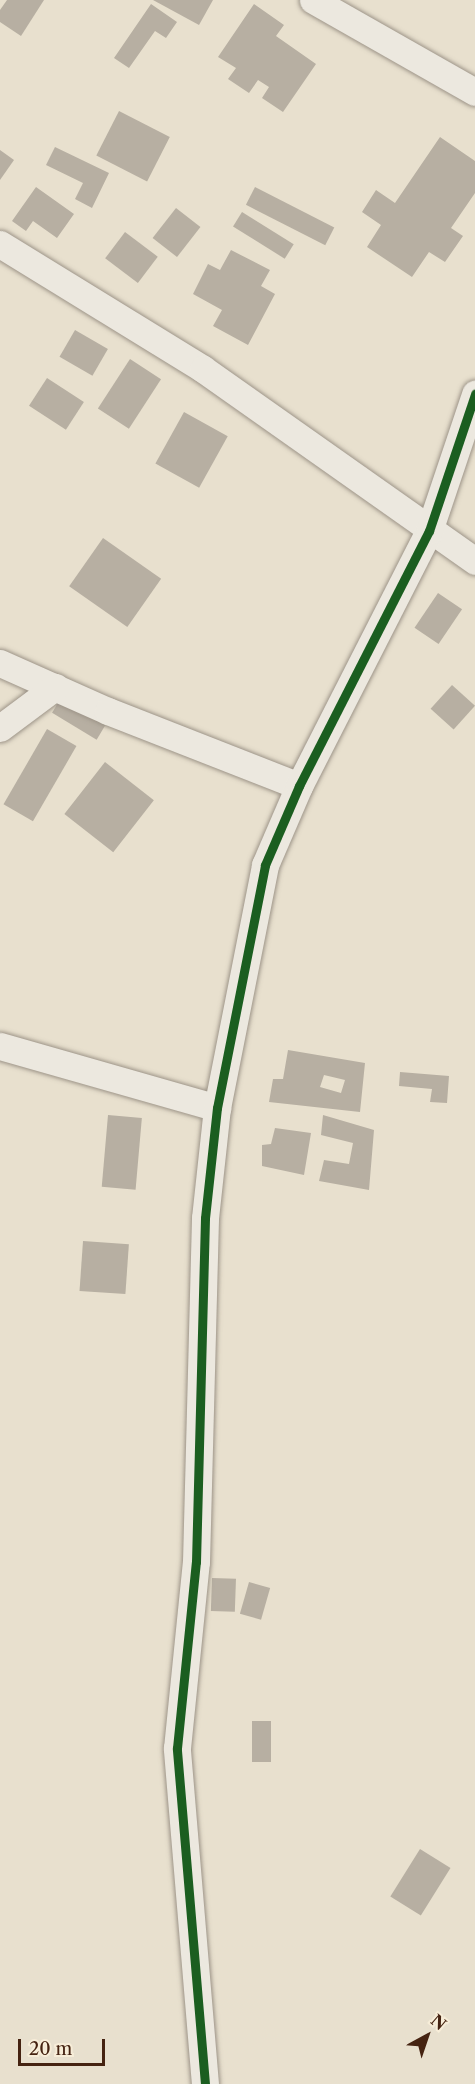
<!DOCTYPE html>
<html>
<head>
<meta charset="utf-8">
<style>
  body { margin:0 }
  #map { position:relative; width:475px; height:2084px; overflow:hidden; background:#e8e0ce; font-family:"Libre Caslon Text",serif }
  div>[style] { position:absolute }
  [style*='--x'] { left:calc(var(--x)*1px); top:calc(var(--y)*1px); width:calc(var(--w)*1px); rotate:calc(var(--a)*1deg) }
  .building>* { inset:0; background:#b7afa2; transform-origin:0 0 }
  .roads { filter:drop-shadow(0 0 2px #9d9488) drop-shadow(0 0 2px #9d9488) }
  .street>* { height:27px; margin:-13.5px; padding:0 13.5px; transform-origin:13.5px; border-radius:13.5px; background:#ece8df }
  .cycleway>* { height:9px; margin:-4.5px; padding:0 4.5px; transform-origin:4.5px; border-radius:4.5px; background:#1b5e20 }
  span { translate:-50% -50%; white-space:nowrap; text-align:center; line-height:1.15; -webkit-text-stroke:6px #f7edd8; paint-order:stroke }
  .north { position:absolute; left:397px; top:2006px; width:60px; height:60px; -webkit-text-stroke:4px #f7edd8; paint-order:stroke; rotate:40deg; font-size:16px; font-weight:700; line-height:24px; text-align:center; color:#452311 }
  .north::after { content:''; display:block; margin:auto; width:21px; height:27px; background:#452311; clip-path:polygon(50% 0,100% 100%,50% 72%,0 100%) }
  .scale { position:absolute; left:18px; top:2039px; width:87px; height:27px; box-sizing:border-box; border:3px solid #452311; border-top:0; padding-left:8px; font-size:18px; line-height:21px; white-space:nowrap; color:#452311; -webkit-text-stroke:4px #f7edd8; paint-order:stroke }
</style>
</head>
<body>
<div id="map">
  <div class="building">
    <div style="clip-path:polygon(7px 0,44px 0,21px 36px,0 22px,0 10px)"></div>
    <div style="clip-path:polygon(153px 0,213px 0,199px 25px)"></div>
    <div style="clip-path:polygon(151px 4px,177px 22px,166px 38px,155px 31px,129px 68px,114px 58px)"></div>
    <div style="clip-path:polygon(254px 4px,284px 25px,276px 36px,316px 64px,283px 112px,262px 98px,269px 87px,258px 80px,249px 93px,228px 79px,236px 68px,218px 57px)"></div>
    <div style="left:119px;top:111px;width:57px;height:50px;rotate:27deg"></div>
    <div style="clip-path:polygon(440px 137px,475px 161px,475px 193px,451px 228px,463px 236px,445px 262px,429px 252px,412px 277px,367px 247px,381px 225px,362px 212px,376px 190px,395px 203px)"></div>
    <div style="clip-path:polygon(55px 147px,109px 173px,92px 208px,75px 199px,83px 183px,46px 165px)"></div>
    <div style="clip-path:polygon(0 150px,14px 160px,0 180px)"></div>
    <div style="clip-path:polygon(36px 187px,74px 214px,57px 238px,33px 221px,26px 231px,12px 221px)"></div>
    <div style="left:255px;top:187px;width:89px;height:20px;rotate:27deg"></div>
    <div style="left:176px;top:208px;width:31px;height:38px;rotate:38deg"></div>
    <div style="left:242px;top:212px;width:61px;height:17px;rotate:32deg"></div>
    <div style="left:125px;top:232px;width:41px;height:33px;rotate:37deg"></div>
    <div style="clip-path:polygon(231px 250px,270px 270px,261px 286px,275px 294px,248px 345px,213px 326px,222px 310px,193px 294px,208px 264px,220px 270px)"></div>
    <div style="left:75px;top:330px;width:38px;height:31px;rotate:30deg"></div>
    <div style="left:130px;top:359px;width:37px;height:59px;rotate:33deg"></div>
    <div style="left:47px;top:378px;width:44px;height:33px;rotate:33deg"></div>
    <div style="left:184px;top:412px;width:50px;height:59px;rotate:29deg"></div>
    <div style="left:103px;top:538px;width:71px;height:59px;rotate:35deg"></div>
    <div style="left:438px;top:593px;width:29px;height:42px;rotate:34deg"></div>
    <div style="left:452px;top:685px;width:31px;height:32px;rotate:42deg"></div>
    <div style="left:67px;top:688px;width:52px;height:29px;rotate:31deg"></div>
    <div style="left:47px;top:729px;width:34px;height:87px;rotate:30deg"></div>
    <div style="left:105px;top:762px;width:62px;height:66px;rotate:38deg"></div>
    <div style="clip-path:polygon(evenodd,288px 1050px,365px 1063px,360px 1112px,269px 1102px,273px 1079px,283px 1079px,288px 1050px,324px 1075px,345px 1080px,341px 1093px,320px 1087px,324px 1075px)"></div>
    <div style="clip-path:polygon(400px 1072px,449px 1076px,447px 1103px,430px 1102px,432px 1089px,399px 1086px)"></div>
    <div style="left:108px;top:1115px;width:34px;height:72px;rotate:5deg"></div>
    <div style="clip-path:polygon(323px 1115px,374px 1130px,369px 1190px,319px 1181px,324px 1160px,349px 1164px,353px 1143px,321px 1135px)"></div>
    <div style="clip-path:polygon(275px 1128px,311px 1133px,304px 1175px,262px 1166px,262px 1145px,271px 1144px)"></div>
    <div style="left:83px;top:1241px;width:46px;height:50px;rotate:4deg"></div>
    <div style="left:212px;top:1578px;width:24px;height:33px;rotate:2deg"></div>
    <div style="left:249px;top:1582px;width:22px;height:33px;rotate:16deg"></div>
    <div style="left:252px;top:1721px;width:19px;height:41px"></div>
    <div style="left:420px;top:1849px;width:36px;height:56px;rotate:32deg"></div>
  </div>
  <div class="roads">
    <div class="street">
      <div style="--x:313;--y:0;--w:186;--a:29.6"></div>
      <div style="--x:0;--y:244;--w:238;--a:31.6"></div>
      <div style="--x:203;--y:369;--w:333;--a:35.2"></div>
      <div style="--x:0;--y:663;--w:118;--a:24"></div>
      <div style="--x:108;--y:711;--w:205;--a:21.4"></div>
      <div style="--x:0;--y:728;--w:69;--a:-36.7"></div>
      <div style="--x:0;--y:1046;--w:226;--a:15.9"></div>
      <div style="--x:205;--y:2084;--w:337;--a:-94.8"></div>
      <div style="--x:177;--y:1748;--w:187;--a:-84.2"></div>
      <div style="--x:196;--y:1562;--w:344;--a:-88.5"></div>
      <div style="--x:205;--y:1218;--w:111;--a:-83.8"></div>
      <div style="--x:217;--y:1108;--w:248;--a:-78.8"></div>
      <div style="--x:265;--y:865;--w:86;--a:-66.7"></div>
      <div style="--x:299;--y:786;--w:286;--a:-63"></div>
      <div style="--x:429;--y:531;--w:145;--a:-71.4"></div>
    </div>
  </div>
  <div class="cycleway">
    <div style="--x:205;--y:2084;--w:337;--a:-94.8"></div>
    <div style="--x:177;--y:1748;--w:187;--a:-84.2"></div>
    <div style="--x:196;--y:1562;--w:344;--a:-88.5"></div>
    <div style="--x:205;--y:1218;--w:111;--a:-83.8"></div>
    <div style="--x:217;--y:1108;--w:248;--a:-78.8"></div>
    <div style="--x:265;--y:865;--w:86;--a:-66.7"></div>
    <div style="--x:299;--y:786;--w:286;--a:-63"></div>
    <div style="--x:429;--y:531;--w:145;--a:-71.4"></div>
  </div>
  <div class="north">N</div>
  <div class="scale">20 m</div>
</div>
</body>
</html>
